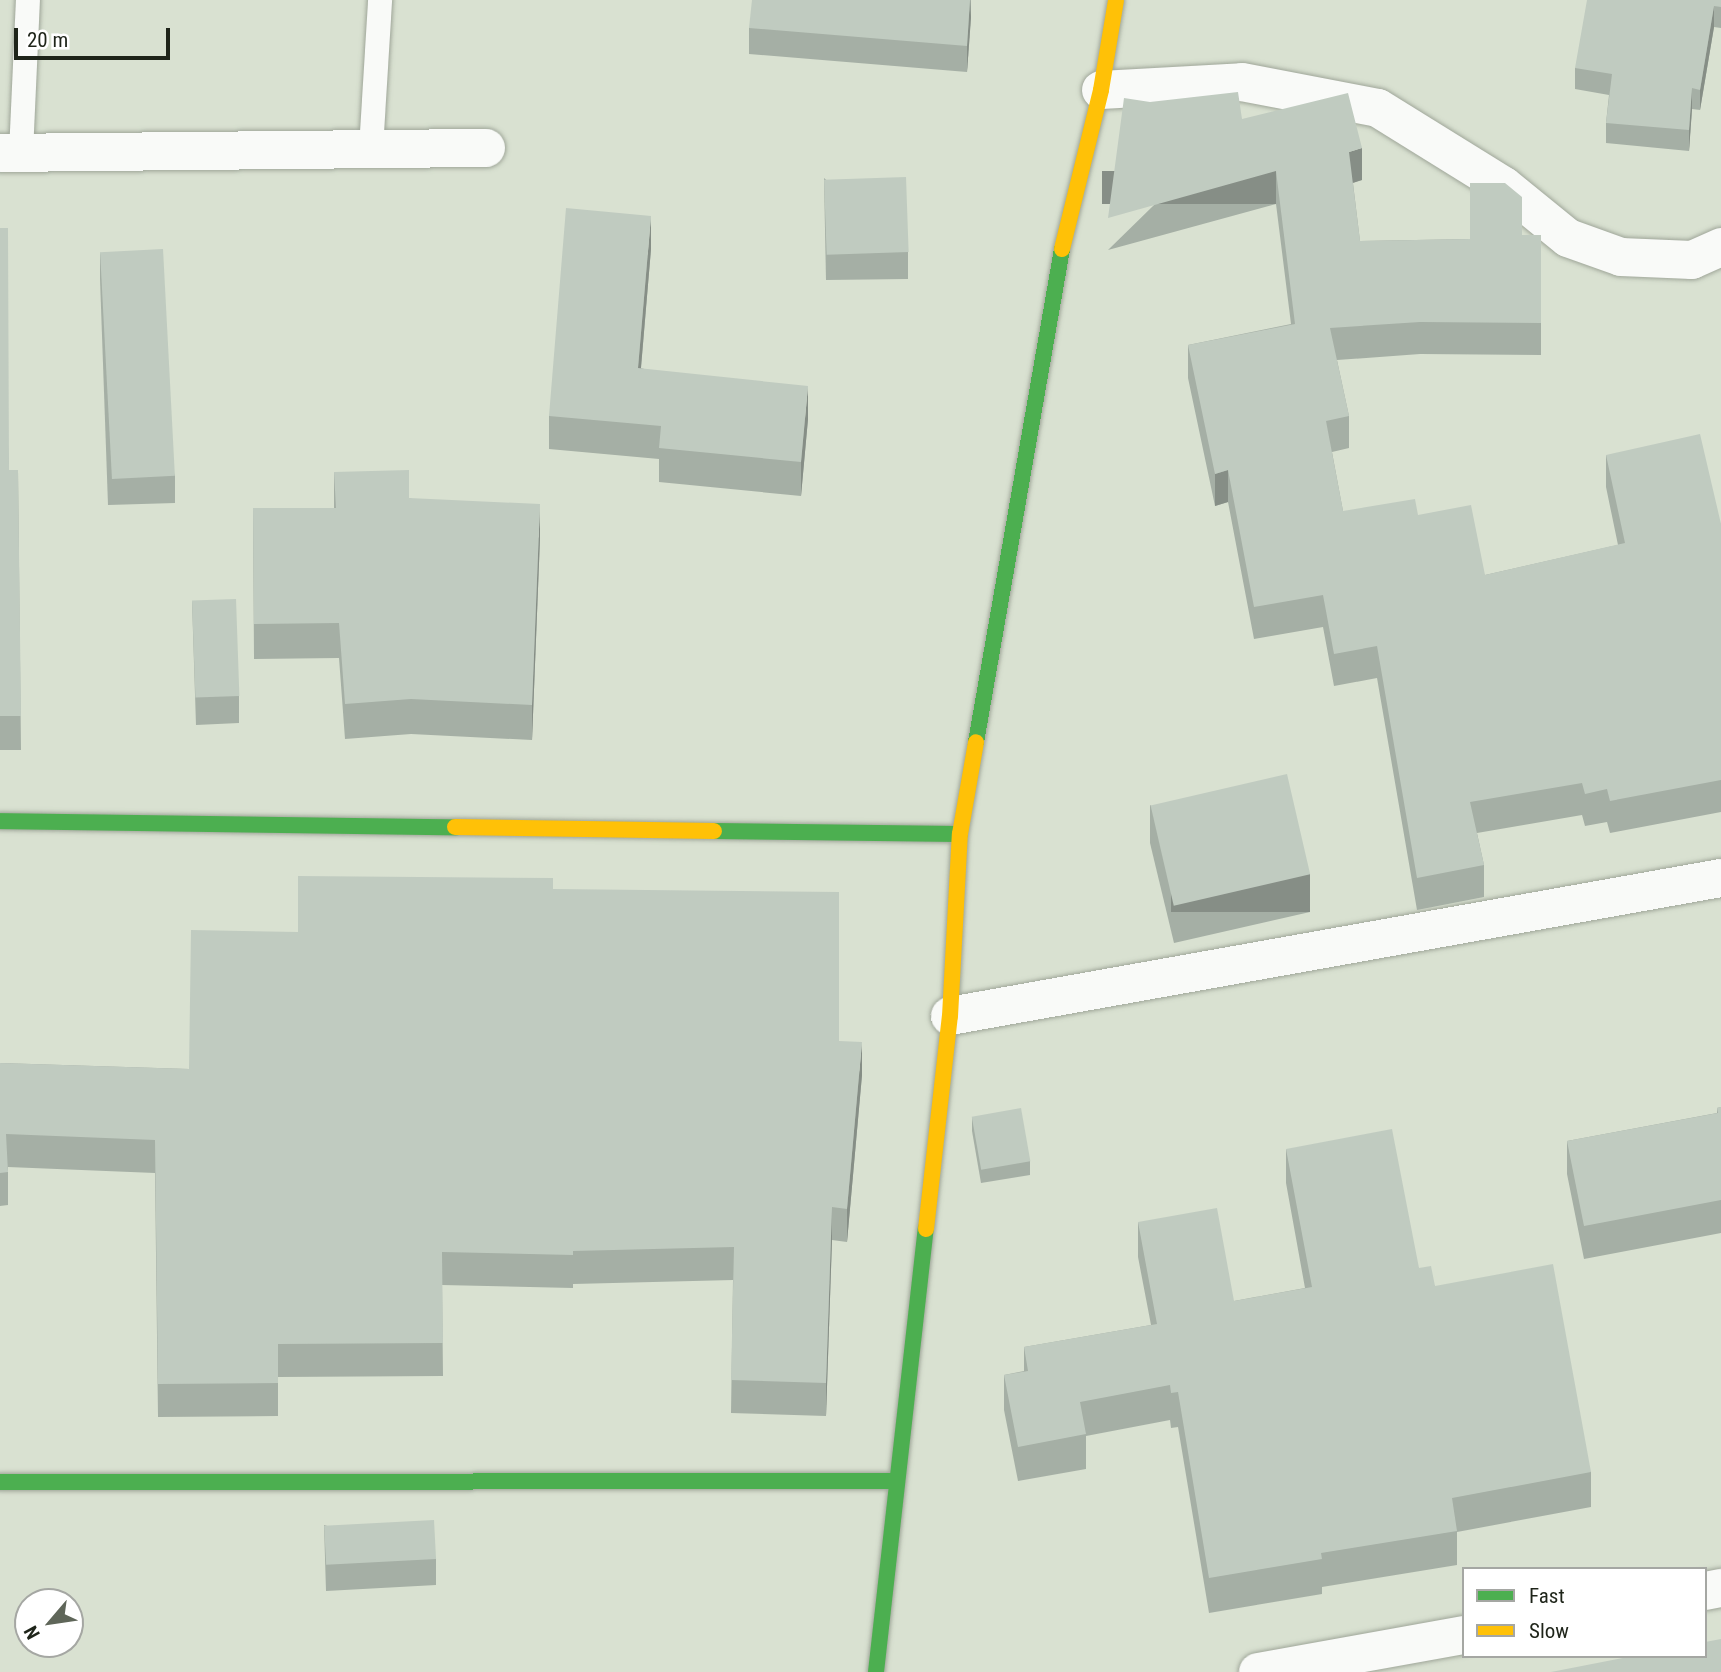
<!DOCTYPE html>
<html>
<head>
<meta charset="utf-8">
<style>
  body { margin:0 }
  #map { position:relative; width:1721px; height:1672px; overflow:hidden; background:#d9e1d1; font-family:"Roboto Condensed",sans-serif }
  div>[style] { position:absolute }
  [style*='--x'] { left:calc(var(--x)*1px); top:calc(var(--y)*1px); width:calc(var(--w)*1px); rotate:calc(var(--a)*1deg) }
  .roads { filter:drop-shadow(0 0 2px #9fa699) drop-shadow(0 0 2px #9fa699) }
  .lane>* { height:24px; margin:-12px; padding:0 12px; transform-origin:12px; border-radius:12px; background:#f9faf8 }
  .street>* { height:38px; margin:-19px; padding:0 19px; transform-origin:19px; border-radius:19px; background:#f9faf8 }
  .fast>* { height:16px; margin:-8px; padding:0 8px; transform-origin:8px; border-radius:8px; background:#4caf50 }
  .slow>* { height:16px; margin:-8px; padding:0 8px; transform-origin:8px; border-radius:8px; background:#ffc107 }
  .wall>* { inset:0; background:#a5afa5 }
  .shaded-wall>* { inset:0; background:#868e86; transform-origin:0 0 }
  .building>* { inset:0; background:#c0cbc0; transform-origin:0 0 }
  span { translate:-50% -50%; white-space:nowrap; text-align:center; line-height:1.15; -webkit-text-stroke:5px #fff; paint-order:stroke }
  .legend { position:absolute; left:1462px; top:1567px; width:245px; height:91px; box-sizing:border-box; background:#fff; border:2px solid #a5a7a3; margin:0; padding:9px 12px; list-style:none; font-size:21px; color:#1e2419 }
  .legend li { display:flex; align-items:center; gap:14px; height:35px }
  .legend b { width:35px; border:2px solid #a5a7a3 }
  .north { position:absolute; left:14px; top:1588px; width:70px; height:70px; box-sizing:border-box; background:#fff; border:2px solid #a5a7a3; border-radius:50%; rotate:241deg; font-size:19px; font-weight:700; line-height:28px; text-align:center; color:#1e2419 }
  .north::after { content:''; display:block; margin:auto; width:24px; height:32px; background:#5f6659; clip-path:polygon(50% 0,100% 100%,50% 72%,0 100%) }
  .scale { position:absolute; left:14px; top:28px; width:156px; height:32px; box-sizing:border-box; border:4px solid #1e2419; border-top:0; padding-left:9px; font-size:21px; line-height:24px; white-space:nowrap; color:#1e2419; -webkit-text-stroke:5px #fff; paint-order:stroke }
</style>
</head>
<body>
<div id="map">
  <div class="roads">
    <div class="lane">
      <div style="--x:371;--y:149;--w:149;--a:-86.5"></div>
      <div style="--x:21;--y:153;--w:153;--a:-87.4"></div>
    </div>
    <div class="street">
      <div style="--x:1101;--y:90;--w:141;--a:-3.2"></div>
      <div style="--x:1242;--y:82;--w:138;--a:10.8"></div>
      <div style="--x:1378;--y:108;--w:148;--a:31.8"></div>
      <div style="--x:1504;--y:186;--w:82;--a:39.1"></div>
      <div style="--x:1568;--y:238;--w:56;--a:19.7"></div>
      <div style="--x:1621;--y:257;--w:71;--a:2.4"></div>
      <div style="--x:1692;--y:260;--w:32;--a:-24"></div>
      <div style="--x:0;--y:153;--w:486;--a:-0.6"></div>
      <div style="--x:950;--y:1016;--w:783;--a:-10.15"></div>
      <div style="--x:1705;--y:1591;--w:16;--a:-11"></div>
      <div style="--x:1258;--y:1672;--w:209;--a:-10.2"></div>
    </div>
    <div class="fast">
      <div style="--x:976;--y:742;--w:500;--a:-80.1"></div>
      <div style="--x:0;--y:821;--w:455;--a:0.8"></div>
      <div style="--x:714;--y:831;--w:246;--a:0.7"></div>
      <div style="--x:0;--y:1482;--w:894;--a:-0.06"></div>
      <div style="--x:876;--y:1672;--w:446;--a:-83.6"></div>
    </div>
    <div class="slow">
      <div style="--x:1062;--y:249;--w:164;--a:-76.2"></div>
      <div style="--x:1101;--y:90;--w:91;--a:-80.5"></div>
      <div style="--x:455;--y:827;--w:259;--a:0.9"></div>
      <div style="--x:926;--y:1229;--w:214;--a:-83.6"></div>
      <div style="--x:950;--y:1016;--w:182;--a:-86.9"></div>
      <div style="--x:960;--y:834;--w:93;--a:-80.1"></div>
    </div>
  </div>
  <div class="wall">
    <div style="clip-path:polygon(971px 0,971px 17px,967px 72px,749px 54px,749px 28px)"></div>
    <div style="clip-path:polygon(1721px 0,1721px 28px,1714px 27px,1700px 110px,1692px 109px,1689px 151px,1606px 143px,1606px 123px,1609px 95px,1575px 89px,1575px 68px)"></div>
    <div style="clip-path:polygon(1242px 119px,1362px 180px,1353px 183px,1360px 241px,1470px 239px,1522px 235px,1541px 235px,1541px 355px,1420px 354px,1337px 360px,1349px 416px,1349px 448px,1332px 452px,1343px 511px,1418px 515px,1485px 575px,1618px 545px,1606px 487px,1606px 455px,1721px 524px,1721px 812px,1610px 833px,1607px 822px,1585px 826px,1582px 815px,1477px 833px,1484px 865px,1484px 897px,1417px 910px,1377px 678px,1334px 686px,1323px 627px,1254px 639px,1228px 502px,1215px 506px,1188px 378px,1188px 345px,1291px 324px,1276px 204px,1108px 250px)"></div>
    <div style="clip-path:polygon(824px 178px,908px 252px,908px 279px,826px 280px)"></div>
    <div style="clip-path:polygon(0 228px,9px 470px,18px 470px,21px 750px,0 750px)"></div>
    <div style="clip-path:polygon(651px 249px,641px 368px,808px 419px,801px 496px,659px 482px,659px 459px,549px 449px,549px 416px)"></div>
    <div style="clip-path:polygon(100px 252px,175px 476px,175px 503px,108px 505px,100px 279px)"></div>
    <div style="clip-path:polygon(334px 472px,409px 498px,540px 538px,532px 740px,411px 734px,345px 739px,339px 658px,254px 659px,253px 508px,334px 508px)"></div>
    <div style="clip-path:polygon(192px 601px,239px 696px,239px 723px,196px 725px)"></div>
    <div style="clip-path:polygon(1150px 805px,1310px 912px,1174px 943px,1150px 843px)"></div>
    <div style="clip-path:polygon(553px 889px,839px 1041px,862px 1075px,847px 1242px,832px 1240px,826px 1416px,731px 1413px,733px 1280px,573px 1284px,573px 1288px,442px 1285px,443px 1376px,278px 1377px,278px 1416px,158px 1417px,155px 1173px,8px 1167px,8px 1205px,0 1206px,0 1063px,189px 1069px,298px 932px)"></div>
    <div style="clip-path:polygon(1721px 1107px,1721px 1233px,1584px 1259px,1567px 1174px,1567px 1141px,1717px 1113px,1717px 1108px)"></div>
    <div style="clip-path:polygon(972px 1117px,1030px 1161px,1030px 1175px,981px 1183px,972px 1131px)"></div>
    <div style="clip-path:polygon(1286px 1149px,1419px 1268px,1435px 1286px,1591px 1472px,1591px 1507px,1457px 1532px,1457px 1565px,1322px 1587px,1322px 1594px,1209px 1613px,1178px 1427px,1171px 1428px,1170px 1420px,1086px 1436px,1086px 1469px,1018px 1481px,1004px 1410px,1004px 1375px,1024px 1371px,1024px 1347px,1151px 1325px,1138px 1257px,1138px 1222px,1234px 1301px,1305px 1288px,1286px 1183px)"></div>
    <div style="clip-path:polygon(324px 1525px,436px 1559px,436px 1585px,326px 1591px)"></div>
  </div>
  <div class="shaded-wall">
    <div style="clip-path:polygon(970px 0,971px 17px,967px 72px,967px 46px)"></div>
    <div style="clip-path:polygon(1714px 6px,1714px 27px,1700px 110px,1700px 90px)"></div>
    <div style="clip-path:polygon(1692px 88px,1692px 109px,1689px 151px,1689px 130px)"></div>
    <div style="clip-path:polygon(1362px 148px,1362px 180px,1349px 184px,1349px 152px)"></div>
    <div style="left:1276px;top:171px;width:33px;height:174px;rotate:90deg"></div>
    <div style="clip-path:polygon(651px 216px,651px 249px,638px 402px,638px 368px)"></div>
    <div style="clip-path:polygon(808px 386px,808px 419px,801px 496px,801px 462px)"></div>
    <div style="clip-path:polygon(1228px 470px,1228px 502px,1215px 506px,1215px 474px)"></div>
    <div style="clip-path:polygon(540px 504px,540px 538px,532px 740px,532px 705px)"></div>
    <div style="left:1310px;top:874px;width:38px;height:139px;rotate:90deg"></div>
    <div style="clip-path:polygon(862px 1042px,862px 1075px,847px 1242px,847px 1209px)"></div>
    <div style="clip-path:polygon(832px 1207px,832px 1240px,826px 1416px,826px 1383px)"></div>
  </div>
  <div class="building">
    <div style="clip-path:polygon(752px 0,970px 0,967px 46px,749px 28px)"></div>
    <div style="clip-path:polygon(1587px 0,1721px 0,1721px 7px,1714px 6px,1700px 90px,1692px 88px,1689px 130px,1606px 123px,1612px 74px,1575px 68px)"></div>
    <div style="clip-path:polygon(1238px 92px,1242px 119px,1348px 93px,1362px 148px,1349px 152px,1360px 241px,1470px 239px,1470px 183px,1505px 183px,1522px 197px,1522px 235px,1541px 235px,1541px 323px,1420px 322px,1330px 328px,1349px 416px,1326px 421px,1343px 511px,1415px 499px,1418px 515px,1471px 505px,1485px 575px,1625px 543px,1606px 455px,1700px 434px,1721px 524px,1721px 780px,1610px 801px,1607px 789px,1585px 794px,1582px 783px,1470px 802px,1484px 865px,1417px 878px,1377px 646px,1334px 654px,1323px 595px,1254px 607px,1228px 470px,1215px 474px,1188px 345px,1295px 324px,1276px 171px,1108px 218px,1124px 98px,1150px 102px)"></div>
    <div style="left:906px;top:177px;width:75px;height:82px;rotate:88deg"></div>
    <div style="clip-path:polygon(566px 208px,651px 216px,638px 368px,808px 386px,801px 462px,659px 448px,661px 426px,549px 416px)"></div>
    <div style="clip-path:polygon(0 228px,8px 228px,9px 470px,18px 470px,21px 716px,0 716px)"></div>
    <div style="left:163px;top:249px;width:227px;height:63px;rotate:87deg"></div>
    <div style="clip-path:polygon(409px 470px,409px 498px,540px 504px,532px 705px,411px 699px,345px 704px,339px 623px,254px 624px,253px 508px,336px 508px,334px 472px)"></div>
    <div style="left:236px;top:599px;width:97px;height:44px;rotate:88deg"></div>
    <div style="left:1287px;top:774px;width:103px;height:140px;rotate:77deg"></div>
    <div style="clip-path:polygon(298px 876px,553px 878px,553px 889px,839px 892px,839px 1041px,862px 1042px,847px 1209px,832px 1207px,826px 1383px,731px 1380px,734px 1247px,573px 1251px,573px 1255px,442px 1252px,443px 1343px,278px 1344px,278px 1383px,158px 1384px,155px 1140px,6px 1134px,8px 1172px,0 1173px,0 1063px,189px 1069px,191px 930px,298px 932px)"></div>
    <div style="clip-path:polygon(1721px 1107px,1721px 1200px,1584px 1226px,1567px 1141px,1718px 1113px,1717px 1108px)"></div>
    <div style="left:1021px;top:1108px;width:54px;height:50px;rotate:80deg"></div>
    <div style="clip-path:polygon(1392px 1129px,1419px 1268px,1431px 1266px,1435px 1286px,1553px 1264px,1591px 1472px,1452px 1498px,1457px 1531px,1321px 1553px,1322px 1559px,1209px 1578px,1178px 1392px,1171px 1393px,1170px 1385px,1080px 1402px,1086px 1434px,1018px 1447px,1004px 1375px,1028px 1371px,1024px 1347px,1157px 1324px,1138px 1222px,1217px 1208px,1234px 1301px,1312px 1287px,1286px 1149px)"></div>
    <div style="left:434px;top:1520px;width:39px;height:110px;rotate:87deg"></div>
    <div style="clip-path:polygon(1721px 1639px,1721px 1672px,1551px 1672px,1633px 1656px,1705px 1656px,1705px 1642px)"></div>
  </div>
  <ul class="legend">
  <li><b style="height:9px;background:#4caf50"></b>Fast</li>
  <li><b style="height:9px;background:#ffc107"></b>Slow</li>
  </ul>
  <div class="north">N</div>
  <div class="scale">20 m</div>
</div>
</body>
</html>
